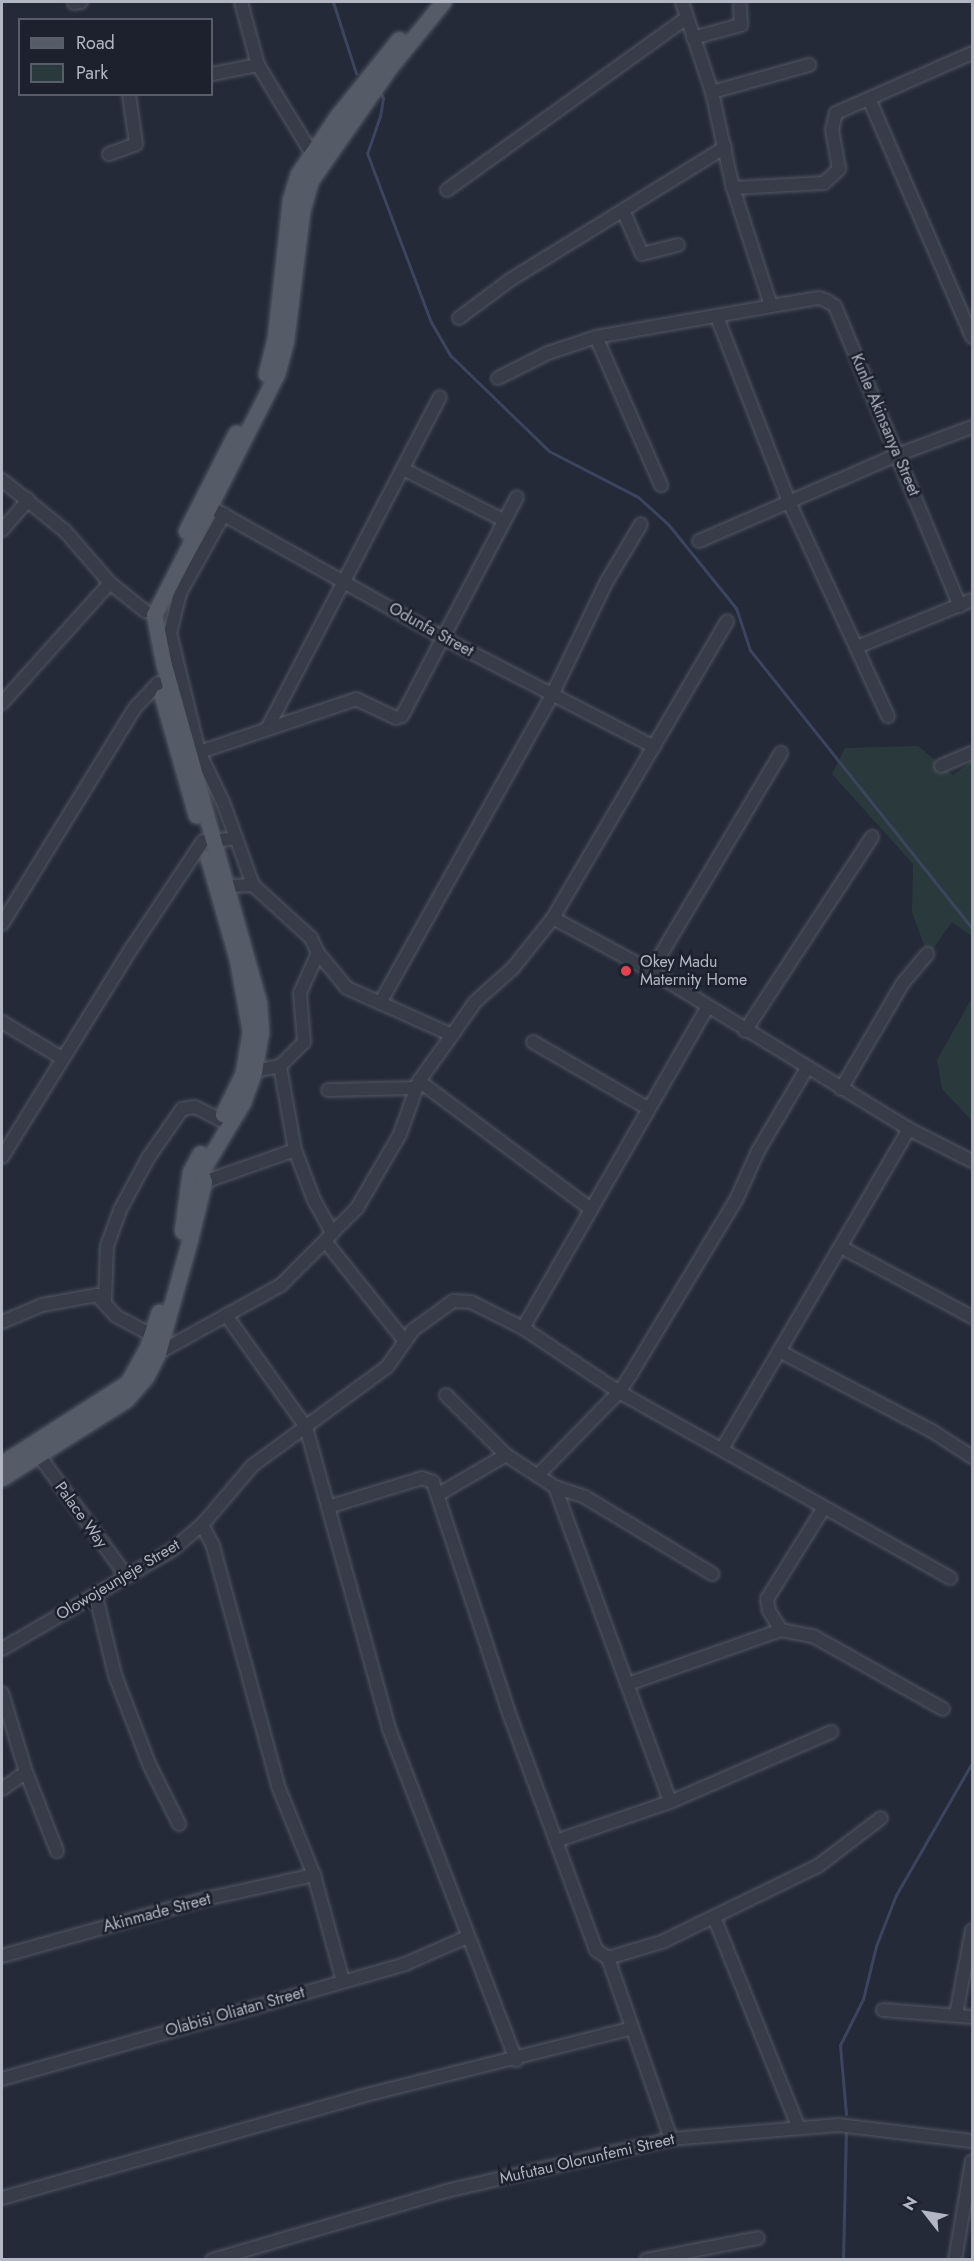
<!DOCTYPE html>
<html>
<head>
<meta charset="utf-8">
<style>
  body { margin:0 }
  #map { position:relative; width:974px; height:2261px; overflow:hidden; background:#242a37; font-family:Jost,sans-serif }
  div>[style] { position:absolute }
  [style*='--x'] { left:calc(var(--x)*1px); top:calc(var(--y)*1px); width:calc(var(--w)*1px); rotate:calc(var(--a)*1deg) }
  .green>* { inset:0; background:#2a3a3c }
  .stream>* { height:3px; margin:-1.5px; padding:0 1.5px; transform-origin:1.5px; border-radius:1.5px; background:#3c455f }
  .roads { filter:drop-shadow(0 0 2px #535763) drop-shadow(0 0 2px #535763) }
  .minor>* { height:12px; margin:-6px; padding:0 6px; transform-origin:6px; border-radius:6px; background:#383c48 }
  .major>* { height:15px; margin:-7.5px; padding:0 7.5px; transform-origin:7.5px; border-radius:7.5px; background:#565b68 }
  .dots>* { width:16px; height:16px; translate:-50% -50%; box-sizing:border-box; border:3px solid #1d212d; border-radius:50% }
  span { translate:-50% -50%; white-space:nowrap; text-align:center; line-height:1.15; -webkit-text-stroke:5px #1d212d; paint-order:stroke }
  .street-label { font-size:16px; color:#b3b7c4 }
  .poi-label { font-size:16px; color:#b3b7c4 }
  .left { translate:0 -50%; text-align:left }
  .frame { position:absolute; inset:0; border:3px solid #b3b7c4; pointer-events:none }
  .legend { position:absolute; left:18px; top:18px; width:195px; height:78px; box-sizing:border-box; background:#1d212d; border:2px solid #595d69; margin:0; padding:8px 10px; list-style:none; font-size:18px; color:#b3b7c4 }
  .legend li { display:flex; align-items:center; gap:12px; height:30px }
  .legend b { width:30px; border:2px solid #595d69 }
  .north { position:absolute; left:896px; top:2183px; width:60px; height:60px; -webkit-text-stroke:4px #1d212d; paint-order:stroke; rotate:301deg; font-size:16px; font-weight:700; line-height:24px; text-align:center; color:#b3b7c4 }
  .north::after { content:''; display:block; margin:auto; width:21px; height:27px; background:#b3b7c4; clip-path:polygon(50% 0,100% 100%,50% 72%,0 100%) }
</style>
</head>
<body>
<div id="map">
  <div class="green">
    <div style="clip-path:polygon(918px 746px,953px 775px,972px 761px,972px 936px,952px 922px,928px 956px,912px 912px,913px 864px,832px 774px,845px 748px)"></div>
    <div style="clip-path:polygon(972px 998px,972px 1121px,942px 1089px,937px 1060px)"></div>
  </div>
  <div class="stream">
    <div style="--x:333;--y:2;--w:75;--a:72.1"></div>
    <div style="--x:380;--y:92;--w:7;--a:63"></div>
    <div style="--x:383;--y:98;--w:18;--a:99"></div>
    <div style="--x:380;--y:116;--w:39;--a:109"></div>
    <div style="--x:367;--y:153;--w:181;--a:69.3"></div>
    <div style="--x:431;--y:322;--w:39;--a:60"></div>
    <div style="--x:451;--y:356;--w:136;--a:44.1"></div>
    <div style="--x:549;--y:451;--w:100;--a:27.3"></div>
    <div style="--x:638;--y:497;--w:40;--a:42"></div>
    <div style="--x:668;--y:524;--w:108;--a:51"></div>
    <div style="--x:736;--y:608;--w:44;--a:71.6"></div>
    <div style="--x:750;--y:650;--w:356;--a:51.4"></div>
    <div style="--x:846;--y:2114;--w:69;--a:-95"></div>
    <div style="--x:840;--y:2045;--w:51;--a:-63.4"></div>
    <div style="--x:863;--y:1999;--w:55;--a:-76.2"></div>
    <div style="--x:876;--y:1946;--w:55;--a:-68.6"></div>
    <div style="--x:896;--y:1895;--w:152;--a:-60.1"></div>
    <div style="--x:843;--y:2260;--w:129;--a:-88.7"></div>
  </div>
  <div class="roads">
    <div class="minor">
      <div style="--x:241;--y:2;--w:65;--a:74.9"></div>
      <div style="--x:258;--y:65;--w:102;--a:58.7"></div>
      <div style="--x:682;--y:2;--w:95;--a:71.6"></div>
      <div style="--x:712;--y:92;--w:98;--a:77.7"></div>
      <div style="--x:733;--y:188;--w:124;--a:72.1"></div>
      <div style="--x:74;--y:3;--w:7;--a:-8"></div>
      <div style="--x:693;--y:38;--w:50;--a:-15.2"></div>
      <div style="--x:741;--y:25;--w:19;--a:-93"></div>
      <div style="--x:212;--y:74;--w:47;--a:-11.1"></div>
      <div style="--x:712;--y:92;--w:101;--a:-15.6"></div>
      <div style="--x:870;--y:101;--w:257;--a:66.6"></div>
      <div style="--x:109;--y:154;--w:29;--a:-20"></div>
      <div style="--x:136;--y:144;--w:50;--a:-98"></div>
      <div style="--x:733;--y:188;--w:91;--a:-3.1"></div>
      <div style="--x:824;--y:183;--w:21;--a:-43"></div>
      <div style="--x:839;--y:169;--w:40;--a:-100"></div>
      <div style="--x:832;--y:130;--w:17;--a:-77"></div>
      <div style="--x:836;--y:113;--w:149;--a:-23.8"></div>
      <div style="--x:447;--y:190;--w:294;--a:-35.7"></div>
      <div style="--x:623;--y:210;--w:48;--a:66.6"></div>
      <div style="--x:642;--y:254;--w:37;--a:-14"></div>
      <div style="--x:717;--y:317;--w:199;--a:68.7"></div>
      <div style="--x:789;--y:502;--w:236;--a:65.2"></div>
      <div style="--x:459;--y:318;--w:64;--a:-36.7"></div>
      <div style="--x:510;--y:280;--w:253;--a:-31.7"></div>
      <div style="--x:596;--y:337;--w:162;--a:66.3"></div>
      <div style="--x:498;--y:378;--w:56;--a:-26.6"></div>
      <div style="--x:548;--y:353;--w:51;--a:-18.4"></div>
      <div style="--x:596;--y:337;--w:178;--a:-10"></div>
      <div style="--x:771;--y:306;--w:49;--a:-9.5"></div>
      <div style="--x:819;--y:298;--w:9;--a:21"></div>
      <div style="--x:827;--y:301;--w:9;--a:32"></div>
      <div style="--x:835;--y:306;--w:325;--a:67.4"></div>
      <div style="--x:403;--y:469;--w:114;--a:27"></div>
      <div style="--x:2;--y:480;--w:81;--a:39"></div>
      <div style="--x:65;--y:531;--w:69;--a:49.1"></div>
      <div style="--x:110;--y:583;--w:45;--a:38.7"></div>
      <div style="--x:210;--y:507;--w:270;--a:29.3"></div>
      <div style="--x:445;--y:639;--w:235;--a:27.3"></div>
      <div style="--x:224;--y:514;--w:90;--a:119.1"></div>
      <div style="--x:180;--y:593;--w:41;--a:104"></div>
      <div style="--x:170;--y:633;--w:122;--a:76.3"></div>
      <div style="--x:199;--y:752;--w:55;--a:64.4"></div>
      <div style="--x:223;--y:802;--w:88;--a:70.1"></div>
      <div style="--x:2;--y:530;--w:40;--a:-49"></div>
      <div style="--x:28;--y:500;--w:3;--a:-135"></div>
      <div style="--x:699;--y:541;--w:216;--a:-23.5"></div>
      <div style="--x:897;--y:455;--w:80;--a:-20.5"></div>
      <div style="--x:857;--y:647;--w:124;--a:-22.2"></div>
      <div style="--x:2;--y:703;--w:161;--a:-48"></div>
      <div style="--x:267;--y:729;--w:374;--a:-62.5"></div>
      <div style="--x:191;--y:755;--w:174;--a:-18.7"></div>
      <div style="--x:356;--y:699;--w:44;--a:25.4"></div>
      <div style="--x:396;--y:718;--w:6;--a:-18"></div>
      <div style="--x:402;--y:716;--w:247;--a:-62.3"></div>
      <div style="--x:941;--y:766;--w:34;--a:-23"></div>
      <div style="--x:214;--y:841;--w:22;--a:-8"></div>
      <div style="--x:228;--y:886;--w:25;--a:-2"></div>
      <div style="--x:253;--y:885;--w:79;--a:42.4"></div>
      <div style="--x:311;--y:938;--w:17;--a:65"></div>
      <div style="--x:318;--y:953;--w:45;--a:50.4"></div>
      <div style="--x:347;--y:988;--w:115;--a:24.1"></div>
      <div style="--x:452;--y:1035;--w:40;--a:-55.1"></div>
      <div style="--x:475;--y:1002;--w:51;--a:-41.8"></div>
      <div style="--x:513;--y:968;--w:64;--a:-51.3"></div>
      <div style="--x:553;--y:918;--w:344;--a:-59.6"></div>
      <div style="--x:553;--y:918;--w:111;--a:28.4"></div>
      <div style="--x:651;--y:971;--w:303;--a:31.5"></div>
      <div style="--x:909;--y:1129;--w:71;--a:26.9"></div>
      <div style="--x:2;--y:924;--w:254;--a:-58.4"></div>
      <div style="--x:135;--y:708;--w:34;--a:-47"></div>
      <div style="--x:651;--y:971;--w:254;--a:-59.2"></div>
      <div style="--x:380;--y:1003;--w:355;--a:-60.8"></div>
      <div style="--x:553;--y:693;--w:124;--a:-64.3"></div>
      <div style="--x:607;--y:581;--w:66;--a:-59.2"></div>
      <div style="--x:2;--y:1022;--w:70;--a:31"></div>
      <div style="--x:745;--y:1031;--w:232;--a:-56.8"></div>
      <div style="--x:533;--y:1042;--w:134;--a:30"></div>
      <div style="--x:280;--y:1066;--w:85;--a:79.9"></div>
      <div style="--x:295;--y:1150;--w:53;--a:69.2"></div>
      <div style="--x:314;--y:1200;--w:38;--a:61"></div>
      <div style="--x:332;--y:1233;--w:11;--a:131"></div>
      <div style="--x:325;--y:1241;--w:127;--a:51.4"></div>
      <div style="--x:254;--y:1071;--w:26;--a:-11"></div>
      <div style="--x:280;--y:1066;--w:34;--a:-45"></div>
      <div style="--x:304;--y:1042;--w:49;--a:-94.7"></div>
      <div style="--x:300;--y:993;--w:44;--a:-65.8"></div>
      <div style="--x:419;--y:1081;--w:214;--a:36.7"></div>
      <div style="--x:841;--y:1089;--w:123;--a:-59.7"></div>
      <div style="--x:903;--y:983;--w:38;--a:-50"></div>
      <div style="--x:328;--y:1090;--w:89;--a:-1.3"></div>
      <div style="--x:2;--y:1157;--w:248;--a:-58.2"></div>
      <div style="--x:133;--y:946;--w:126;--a:-56.3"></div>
      <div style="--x:204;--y:1182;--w:96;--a:-19.4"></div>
      <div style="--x:332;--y:1233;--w:35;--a:-45"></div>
      <div style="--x:357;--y:1208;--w:86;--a:-59.8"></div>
      <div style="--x:400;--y:1134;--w:56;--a:-70.3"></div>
      <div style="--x:419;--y:1081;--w:57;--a:-54.3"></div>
      <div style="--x:841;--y:1247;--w:149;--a:28.1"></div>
      <div style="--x:105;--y:1302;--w:56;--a:-88"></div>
      <div style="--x:107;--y:1246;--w:38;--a:-70"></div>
      <div style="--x:120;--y:1210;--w:59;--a:-61.7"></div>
      <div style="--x:148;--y:1158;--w:60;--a:-55.2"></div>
      <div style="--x:182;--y:1109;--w:13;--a:-9"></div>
      <div style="--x:195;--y:1107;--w:28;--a:27"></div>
      <div style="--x:226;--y:1315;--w:138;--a:54.5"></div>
      <div style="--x:306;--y:1427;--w:313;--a:74.6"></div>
      <div style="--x:389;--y:1729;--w:355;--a:69"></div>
      <div style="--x:2;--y:1322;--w:43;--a:-23"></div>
      <div style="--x:42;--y:1305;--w:56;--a:-10.3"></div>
      <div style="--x:97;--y:1295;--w:28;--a:48"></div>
      <div style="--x:116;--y:1316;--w:40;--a:28"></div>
      <div style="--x:523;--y:1328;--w:369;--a:-60.1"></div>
      <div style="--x:779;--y:1351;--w:173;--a:27.6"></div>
      <div style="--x:932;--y:1431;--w:48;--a:33"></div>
      <div style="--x:158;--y:1353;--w:141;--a:-28.9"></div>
      <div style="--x:281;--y:1285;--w:62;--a:-45"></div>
      <div style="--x:446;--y:1395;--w:85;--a:45"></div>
      <div style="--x:506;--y:1455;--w:59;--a:33.1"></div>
      <div style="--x:555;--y:1487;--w:32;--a:18"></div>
      <div style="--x:585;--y:1497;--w:149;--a:31.2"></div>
      <div style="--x:722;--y:1449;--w:371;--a:-59.7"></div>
      <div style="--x:38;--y:1454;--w:148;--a:54.1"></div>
      <div style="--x:538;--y:1475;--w:116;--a:-45.7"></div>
      <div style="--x:619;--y:1392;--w:22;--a:-56"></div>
      <div style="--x:631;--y:1374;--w:205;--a:-58.9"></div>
      <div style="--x:737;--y:1198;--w:51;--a:-65.9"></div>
      <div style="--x:758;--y:1151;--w:96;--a:-59.4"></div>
      <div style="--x:555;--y:1487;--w:335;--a:69.9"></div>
      <div style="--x:439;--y:1494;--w:78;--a:-30.2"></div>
      <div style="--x:328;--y:1507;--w:98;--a:-17.1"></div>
      <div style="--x:422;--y:1478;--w:12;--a:20"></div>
      <div style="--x:433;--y:1482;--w:246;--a:71.8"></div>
      <div style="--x:510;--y:1716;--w:249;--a:69.8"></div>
      <div style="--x:596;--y:1950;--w:14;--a:34"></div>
      <div style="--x:608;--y:1958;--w:192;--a:70.8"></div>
      <div style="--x:202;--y:1525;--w:24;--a:62"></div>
      <div style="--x:213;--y:1546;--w:249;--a:74.8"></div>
      <div style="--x:278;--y:1786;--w:96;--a:68"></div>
      <div style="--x:314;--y:1875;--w:110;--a:74.7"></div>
      <div style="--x:96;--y:1596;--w:81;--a:76.5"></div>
      <div style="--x:115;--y:1675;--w:97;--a:69"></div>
      <div style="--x:150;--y:1766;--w:65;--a:63.4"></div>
      <div style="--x:781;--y:1630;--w:22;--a:-122"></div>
      <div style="--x:769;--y:1611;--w:12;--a:-99"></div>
      <div style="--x:767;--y:1599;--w:106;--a:-58.1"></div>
      <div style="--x:2;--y:1649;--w:197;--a:-30.2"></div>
      <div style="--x:172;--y:1550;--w:39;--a:-40"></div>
      <div style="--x:202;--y:1525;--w:77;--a:-49.7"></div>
      <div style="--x:252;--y:1466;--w:167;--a:-36.3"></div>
      <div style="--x:387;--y:1367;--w:45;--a:-54.9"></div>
      <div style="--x:413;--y:1330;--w:49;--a:-35.9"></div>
      <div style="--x:453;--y:1301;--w:18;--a:3"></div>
      <div style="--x:471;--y:1302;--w:58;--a:26.6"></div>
      <div style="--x:523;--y:1328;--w:115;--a:33.7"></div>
      <div style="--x:619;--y:1392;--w:380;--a:29.3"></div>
      <div style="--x:628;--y:1684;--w:162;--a:-19.4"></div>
      <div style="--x:781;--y:1630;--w:33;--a:11"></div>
      <div style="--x:813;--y:1636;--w:149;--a:29.3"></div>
      <div style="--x:2;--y:1693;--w:83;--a:73.1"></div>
      <div style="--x:26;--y:1772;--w:85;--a:68.6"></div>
      <div style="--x:2;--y:1789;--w:29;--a:-35"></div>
      <div style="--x:556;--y:1841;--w:120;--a:-18.9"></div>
      <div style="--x:670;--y:1802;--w:176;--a:-23.5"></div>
      <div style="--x:714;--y:1917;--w:225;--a:68.1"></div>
      <div style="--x:2;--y:1956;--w:211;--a:-15.7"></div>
      <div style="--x:205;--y:1899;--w:112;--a:-12.4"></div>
      <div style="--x:608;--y:1958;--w:56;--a:-16.5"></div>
      <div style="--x:662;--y:1942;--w:174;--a:-26"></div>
      <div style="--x:818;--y:1866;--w:79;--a:-37.3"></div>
      <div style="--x:883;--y:2010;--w:89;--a:4.5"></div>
      <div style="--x:956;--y:2015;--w:86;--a:-79.3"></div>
      <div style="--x:2;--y:2079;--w:419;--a:-15.9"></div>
      <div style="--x:405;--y:1964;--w:68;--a:-23.5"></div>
      <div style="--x:2;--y:2198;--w:374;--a:-15.8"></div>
      <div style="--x:362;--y:2096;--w:278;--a:-14.1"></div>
      <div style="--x:212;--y:2260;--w:244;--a:-16.4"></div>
      <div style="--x:446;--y:2191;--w:231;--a:-13"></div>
      <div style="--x:671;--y:2139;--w:168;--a:-4.8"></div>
      <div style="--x:838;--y:2125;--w:135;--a:6.8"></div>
      <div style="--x:646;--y:2260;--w:114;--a:-11.1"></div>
      <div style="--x:955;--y:2260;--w:100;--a:-80.3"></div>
    </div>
    <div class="major">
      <div style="--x:266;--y:374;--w:37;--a:-76"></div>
      <div style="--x:275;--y:338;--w:139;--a:-83.8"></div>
      <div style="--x:290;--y:200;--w:27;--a:-73"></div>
      <div style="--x:298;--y:174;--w:71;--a:-55.9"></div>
      <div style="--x:338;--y:115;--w:97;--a:-51.2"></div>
      <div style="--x:186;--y:531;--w:110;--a:-63"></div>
      <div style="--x:162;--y:696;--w:124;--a:74.1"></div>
      <div style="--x:208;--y:858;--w:105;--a:74"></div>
      <div style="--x:237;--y:959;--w:73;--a:79.8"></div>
      <div style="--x:250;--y:1031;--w:43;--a:99.5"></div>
      <div style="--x:243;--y:1073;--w:46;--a:116"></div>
      <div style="--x:182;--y:1231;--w:60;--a:-82.3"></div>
      <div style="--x:190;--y:1172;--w:21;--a:-62"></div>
      <div style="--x:2;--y:1463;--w:150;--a:-32.7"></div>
      <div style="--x:128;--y:1382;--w:39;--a:-61"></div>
      <div style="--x:147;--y:1348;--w:38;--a:-72"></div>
      <div style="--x:2;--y:1478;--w:146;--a:-32.2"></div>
      <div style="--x:126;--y:1400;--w:30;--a:-49"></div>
      <div style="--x:146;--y:1377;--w:27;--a:-63"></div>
      <div style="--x:158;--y:1353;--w:118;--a:-74.3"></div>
      <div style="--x:190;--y:1239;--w:59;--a:-76.2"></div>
      <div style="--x:204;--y:1182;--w:10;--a:-107"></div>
      <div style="--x:201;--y:1172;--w:82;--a:-59"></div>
      <div style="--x:243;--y:1102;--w:33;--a:-70"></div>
      <div style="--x:254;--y:1071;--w:39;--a:-80"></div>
      <div style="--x:261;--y:1033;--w:30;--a:-94"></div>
      <div style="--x:259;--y:1003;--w:350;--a:-105.7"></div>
      <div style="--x:164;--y:666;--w:52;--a:-101.1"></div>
      <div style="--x:154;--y:615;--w:271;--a:-63"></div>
      <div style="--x:277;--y:374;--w:35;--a:-75"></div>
      <div style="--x:286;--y:340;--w:130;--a:-82.9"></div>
      <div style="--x:302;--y:211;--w:32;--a:-74"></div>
      <div style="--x:311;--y:180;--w:138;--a:-55"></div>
      <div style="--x:390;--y:67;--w:84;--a:-50.8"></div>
    </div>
  </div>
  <div class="dots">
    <div style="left:626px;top:971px;background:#e0444e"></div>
  </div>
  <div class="street-label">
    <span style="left:885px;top:425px;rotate:67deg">Kunle Akinsanya Street</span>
    <span style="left:431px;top:630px;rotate:29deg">Odunfa Street</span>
    <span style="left:81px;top:1515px;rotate:54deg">Palace Way</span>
    <span style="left:118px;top:1580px;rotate:-31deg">Olowojeunjeje Street</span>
    <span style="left:157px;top:1913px;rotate:-15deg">Akinmade Street</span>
    <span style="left:235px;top:2012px;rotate:-16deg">Olabisi Oliatan Street</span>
    <span style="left:587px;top:2159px;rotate:-13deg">Mufutau Olorunfemi Street</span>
  </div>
  <div class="poi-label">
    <span class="left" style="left:640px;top:971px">Okey Madu<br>Maternity Home</span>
  </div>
  <div class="frame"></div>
  <ul class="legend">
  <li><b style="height:8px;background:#565b68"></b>Road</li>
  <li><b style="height:16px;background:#2a3a3c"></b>Park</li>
  </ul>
  <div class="north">N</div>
</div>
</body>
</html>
